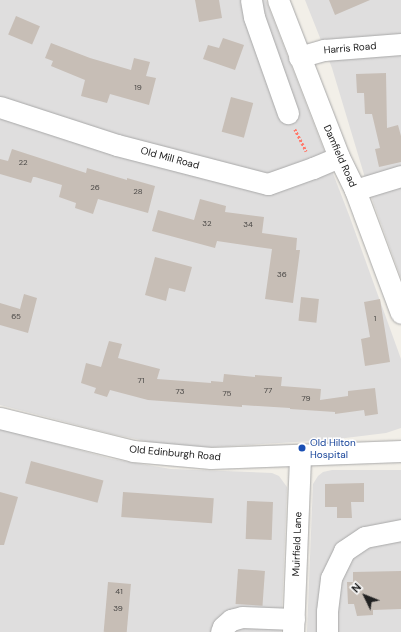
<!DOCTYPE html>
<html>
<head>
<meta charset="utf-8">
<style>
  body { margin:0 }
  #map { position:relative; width:401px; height:632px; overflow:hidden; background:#f2efe8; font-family:"DM Sans",sans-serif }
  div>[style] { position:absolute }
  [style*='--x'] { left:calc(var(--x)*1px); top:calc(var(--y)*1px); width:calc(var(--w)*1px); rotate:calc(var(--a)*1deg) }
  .residential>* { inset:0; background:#dfdede }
  .building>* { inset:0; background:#c7beb6; transform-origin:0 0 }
  .path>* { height:2.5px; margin-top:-1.25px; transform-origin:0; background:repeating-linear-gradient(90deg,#ff7a6c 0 2px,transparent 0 4px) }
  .roads { filter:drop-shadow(0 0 1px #a8a8a8) drop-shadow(0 0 1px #a8a8a8) }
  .minor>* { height:21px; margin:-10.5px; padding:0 10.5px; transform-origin:10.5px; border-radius:10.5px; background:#fff }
  .dots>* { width:11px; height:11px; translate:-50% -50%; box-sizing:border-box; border:2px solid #fff; border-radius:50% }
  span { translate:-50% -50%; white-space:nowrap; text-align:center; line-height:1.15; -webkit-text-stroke:3px #fff; paint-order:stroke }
  .number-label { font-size:8px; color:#4a4846 }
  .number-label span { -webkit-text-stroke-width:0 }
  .street-label { font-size:10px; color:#212121 }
  .transit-label { font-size:10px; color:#164399 }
  .left { translate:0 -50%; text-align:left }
  .north { position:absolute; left:345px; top:576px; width:40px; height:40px; -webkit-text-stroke:3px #fff; paint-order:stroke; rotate:313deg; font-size:11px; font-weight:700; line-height:16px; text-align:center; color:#212121 }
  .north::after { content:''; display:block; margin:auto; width:14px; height:18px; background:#212121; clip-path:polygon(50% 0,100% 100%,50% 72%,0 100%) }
</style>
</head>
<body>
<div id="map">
  <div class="residential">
    <div style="clip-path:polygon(0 0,266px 0,349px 215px,401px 359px,401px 428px,386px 433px,329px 440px,196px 448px,155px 443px,112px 434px,0 405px)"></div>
    <div style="clip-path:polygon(305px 0,401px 0,401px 278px,369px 191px,332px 68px)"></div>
    <div style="clip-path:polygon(0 428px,112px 459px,171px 469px,272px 473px,279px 476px,287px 487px,281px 632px,0 632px)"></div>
    <div style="clip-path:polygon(332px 470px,401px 470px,401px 632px,307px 632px,313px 484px,318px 476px,323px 472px)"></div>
  </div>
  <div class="building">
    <div style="clip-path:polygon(195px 0,219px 0,222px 18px,199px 22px)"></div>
    <div style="clip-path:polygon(329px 0,370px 0,335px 15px)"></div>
    <div style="left:16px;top:16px;width:26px;height:20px;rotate:23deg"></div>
    <div style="clip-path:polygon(223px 38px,244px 45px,235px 70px,203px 59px,208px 45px,219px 48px)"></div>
    <div style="clip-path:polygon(51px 43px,90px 58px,131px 70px,134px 58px,150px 62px,146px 76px,156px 78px,149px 105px,110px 94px,107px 103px,81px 96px,85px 80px,51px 66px,53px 61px,45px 58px)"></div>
    <div style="clip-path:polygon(386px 73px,387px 128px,398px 125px,401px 136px,401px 162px,379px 167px,375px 149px,380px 148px,372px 114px,365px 114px,364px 93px,357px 93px,356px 74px)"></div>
    <div style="left:231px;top:97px;width:23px;height:36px;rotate:15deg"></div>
    <div style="clip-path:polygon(12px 149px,86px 173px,87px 168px,127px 180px,127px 178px,155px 186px,148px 213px,98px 199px,93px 214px,75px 208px,76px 203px,59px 197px,62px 185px,35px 177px,33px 177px,31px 183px,0 174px,0 159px,8px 161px)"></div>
    <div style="clip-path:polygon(200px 199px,226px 206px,225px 212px,264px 217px,262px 233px,297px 238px,296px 250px,300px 250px,293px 303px,265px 299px,272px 249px,217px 241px,215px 248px,152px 231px,158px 210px,194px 220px)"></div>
    <div style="clip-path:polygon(155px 257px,192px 267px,185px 292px,169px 288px,166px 301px,145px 295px)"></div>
    <div style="clip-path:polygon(24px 294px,37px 298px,28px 333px,0 325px,0 303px,20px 309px)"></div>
    <div style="left:301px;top:297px;width:18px;height:24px;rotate:6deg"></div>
    <div style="clip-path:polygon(380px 299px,390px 362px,365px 366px,361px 339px,370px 337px,364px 302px)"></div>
    <div style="clip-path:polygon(109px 341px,122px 344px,118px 358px,160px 369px,157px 379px,211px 383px,211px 381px,223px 382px,224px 374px,255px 377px,255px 375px,282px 377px,281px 386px,321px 389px,320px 400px,348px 396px,348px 391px,375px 388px,378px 414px,365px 416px,364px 410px,335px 414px,335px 412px,290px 409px,290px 408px,242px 405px,242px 407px,148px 400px,110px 390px,107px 397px,94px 393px,96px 388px,81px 383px,86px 363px,101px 367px)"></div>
    <div style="left:31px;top:461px;width:75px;height:23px;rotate:15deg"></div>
    <div style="clip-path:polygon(364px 483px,364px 502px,351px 502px,352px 518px,337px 518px,337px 507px,325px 507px,325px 484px)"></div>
    <div style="clip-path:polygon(0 492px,18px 497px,4px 545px,0 545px)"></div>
    <div style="left:123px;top:492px;width:91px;height:25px;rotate:4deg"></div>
    <div style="left:247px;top:501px;width:26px;height:38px;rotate:2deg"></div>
    <div style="left:238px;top:569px;width:27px;height:35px;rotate:4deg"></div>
    <div style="clip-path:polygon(401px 571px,401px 609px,373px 610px,373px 615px,357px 616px,354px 604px,348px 604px,347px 582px,353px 582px,353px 572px)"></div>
    <div style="left:108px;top:582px;width:23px;height:50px;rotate:5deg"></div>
  </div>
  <div class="path">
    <div style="--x:295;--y:129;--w:25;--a:63"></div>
  </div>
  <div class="roads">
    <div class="minor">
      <div style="--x:251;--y:0;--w:17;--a:80"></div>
      <div style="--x:254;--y:17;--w:102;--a:70.5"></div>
      <div style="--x:278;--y:0;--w:168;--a:68.8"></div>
      <div style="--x:339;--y:157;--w:37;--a:64"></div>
      <div style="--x:355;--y:190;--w:131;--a:69.5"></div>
      <div style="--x:299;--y:57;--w:26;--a:-16"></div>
      <div style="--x:324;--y:50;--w:77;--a:-4.5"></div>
      <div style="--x:0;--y:107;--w:123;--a:18"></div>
      <div style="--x:117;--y:145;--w:156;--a:14.5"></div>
      <div style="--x:268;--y:184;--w:48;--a:-19.6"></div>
      <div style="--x:313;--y:168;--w:28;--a:-23"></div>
      <div style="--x:355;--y:190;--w:48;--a:-16.9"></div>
      <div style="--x:0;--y:418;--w:137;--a:13.9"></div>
      <div style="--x:133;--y:451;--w:78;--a:5.1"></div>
      <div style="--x:211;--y:458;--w:190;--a:-2.1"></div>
      <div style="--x:221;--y:632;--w:5;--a:-68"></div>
      <div style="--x:223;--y:627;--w:11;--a:-41"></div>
      <div style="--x:231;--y:620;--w:11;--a:-15"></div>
      <div style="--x:242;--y:617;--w:52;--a:2.2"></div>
      <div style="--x:293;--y:632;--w:176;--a:-87.7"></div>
      <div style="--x:327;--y:632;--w:21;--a:-90"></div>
      <div style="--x:327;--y:611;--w:33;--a:-83"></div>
      <div style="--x:331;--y:578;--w:30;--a:-64"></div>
      <div style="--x:344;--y:551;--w:25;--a:-34"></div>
      <div style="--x:365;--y:537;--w:37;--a:-11"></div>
    </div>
  </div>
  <div class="dots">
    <div style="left:302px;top:448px;background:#1a4fb4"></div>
  </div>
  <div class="number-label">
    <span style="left:138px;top:88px">19</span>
    <span style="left:23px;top:163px">22</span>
    <span style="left:95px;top:188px">26</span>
    <span style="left:138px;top:192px">28</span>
    <span style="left:207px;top:224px">32</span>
    <span style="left:248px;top:225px">34</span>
    <span style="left:282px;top:275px">36</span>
    <span style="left:16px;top:317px">65</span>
    <span style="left:375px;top:319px">1</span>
    <span style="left:141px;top:381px">71</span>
    <span style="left:268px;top:391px">77</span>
    <span style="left:180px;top:392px">73</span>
    <span style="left:227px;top:394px">75</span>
    <span style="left:306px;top:399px">79</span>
    <span style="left:119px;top:592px">41</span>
    <span style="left:118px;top:609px">39</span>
  </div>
  <div class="street-label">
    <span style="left:350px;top:48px;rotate:-5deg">Harris Road</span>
    <span style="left:340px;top:156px;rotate:66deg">Damfield Road</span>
    <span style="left:170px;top:158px;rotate:15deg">Old Mill Road</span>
    <span style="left:175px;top:453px;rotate:5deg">Old Edinburgh Road</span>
    <span style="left:297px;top:544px;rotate:-88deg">Muirfield Lane</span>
  </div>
  <div class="transit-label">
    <span class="left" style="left:310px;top:448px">Old Hilton<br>Hospital</span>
  </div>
  <div class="north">N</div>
</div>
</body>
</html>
